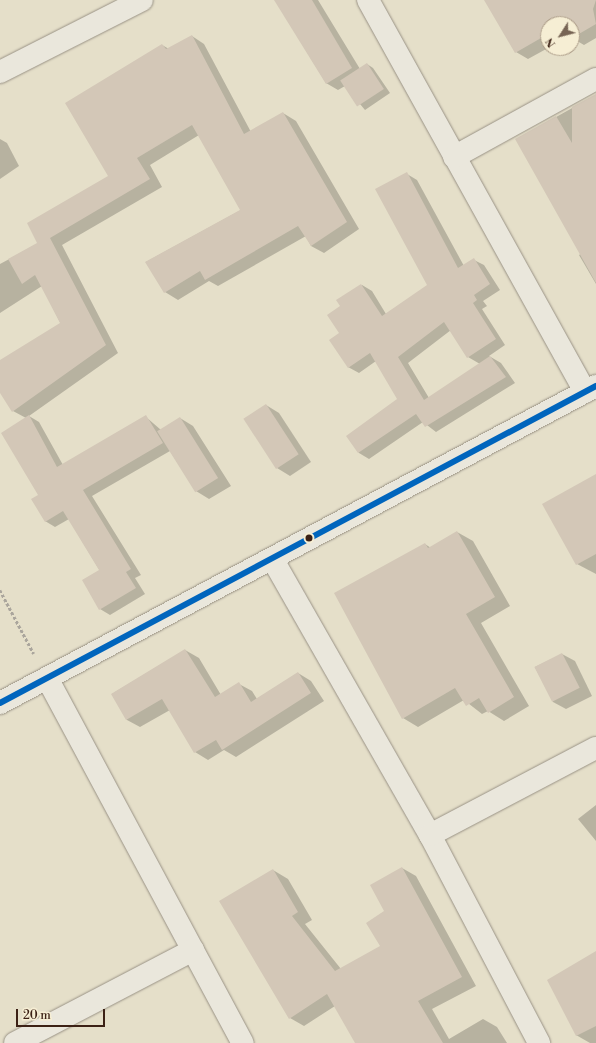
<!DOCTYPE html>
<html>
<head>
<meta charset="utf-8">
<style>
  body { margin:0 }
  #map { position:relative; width:596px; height:1043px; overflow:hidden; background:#e5dfc9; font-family:"Libre Bodoni",serif }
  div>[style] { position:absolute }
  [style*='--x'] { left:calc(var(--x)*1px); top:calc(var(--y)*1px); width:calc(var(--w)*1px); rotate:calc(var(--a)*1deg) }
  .shadow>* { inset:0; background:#0003 }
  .building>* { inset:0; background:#d3c7b7; transform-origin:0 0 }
  .path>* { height:2.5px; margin-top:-1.25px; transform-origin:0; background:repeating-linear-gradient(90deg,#aaa59c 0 3px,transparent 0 5px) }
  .roads { filter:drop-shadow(0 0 1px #999285) drop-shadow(0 0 1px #999285) }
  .minor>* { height:22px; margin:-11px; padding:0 11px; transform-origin:11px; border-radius:11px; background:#eae7dc }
  .tertiary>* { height:22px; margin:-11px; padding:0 11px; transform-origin:11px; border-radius:11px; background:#eae7dc }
  .bus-1>* { height:6px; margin:-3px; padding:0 3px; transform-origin:3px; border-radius:3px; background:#0065bd }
  .dots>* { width:11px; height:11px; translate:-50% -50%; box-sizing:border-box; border:2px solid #f6eed4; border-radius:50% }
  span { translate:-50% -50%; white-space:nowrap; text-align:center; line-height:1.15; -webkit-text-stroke:3.5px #f6eed4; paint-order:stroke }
  .north { position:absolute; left:540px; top:16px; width:40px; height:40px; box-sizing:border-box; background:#f6eed4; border:1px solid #ac9c88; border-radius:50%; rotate:234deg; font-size:11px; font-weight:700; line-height:16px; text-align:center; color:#3c2115 }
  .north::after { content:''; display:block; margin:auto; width:14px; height:18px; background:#776454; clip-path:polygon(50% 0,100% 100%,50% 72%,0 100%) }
  .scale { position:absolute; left:16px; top:1009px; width:89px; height:18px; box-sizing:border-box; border:2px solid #3c2115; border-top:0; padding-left:5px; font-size:12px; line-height:14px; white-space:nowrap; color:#3c2115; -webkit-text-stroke:3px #f6eed4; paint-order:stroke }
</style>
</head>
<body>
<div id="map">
  <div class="shadow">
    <div style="clip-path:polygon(275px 0,318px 0,360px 69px,367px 64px,373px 68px,390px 93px,365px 110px,345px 86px,338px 90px,326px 83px)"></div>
    <div style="clip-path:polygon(486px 0,596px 0,596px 38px,584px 45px,572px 38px,572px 24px,548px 24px,548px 48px,528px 59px,516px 52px)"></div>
    <div style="clip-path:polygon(192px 36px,204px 44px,251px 132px,283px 113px,296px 121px,359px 229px,324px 253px,311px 246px,306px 236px,218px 286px,209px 281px,178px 300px,165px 292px,146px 262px,241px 210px,199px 135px,150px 165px,162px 187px,62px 245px,118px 353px,29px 416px,39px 422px,63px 465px,146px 417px,161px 430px,180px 418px,193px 426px,231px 486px,209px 499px,196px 491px,170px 451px,92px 496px,141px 575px,135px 578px,145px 594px,110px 615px,100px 609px,100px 571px,69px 519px,55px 527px,45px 521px,26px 418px,13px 411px,0 388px,0 362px,61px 324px,42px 286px,0 313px,0 264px,39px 243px,110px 176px,162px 45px,169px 49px)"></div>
    <div style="clip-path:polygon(590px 98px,596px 101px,596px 284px,579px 255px,586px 251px,517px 139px)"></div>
    <div style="clip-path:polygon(0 139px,7px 143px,19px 166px,0 179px)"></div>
    <div style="clip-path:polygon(evenodd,407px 174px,417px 180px,464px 266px,474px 260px,484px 265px,500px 290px,483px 301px,487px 306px,482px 309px,505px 345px,489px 356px,501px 363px,515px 383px,436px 432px,423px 422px,369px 459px,359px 453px,348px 437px,399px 400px,376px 361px,359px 373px,348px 367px,340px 334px,341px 307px,362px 285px,372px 291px,386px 314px,429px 285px,407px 174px,451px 330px,468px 357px,480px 364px,429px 398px,408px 363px,451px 330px)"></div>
    <div style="clip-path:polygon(266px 405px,279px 413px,311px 462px,290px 476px,277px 468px)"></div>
    <div style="clip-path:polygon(596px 476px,596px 574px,577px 564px)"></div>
    <div style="clip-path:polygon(457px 532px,473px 541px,510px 606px,481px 623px,529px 706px,504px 721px,488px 711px,482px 714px,464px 700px,418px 727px,403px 718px,425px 544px,431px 548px)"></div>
    <div style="clip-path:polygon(185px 650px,199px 658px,221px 695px,239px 684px,252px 691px,257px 699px,298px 673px,311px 681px,324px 701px,236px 757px,224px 750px,208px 760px,195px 752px,170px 710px,140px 727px,127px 720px,112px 694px)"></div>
    <div style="clip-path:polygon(562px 654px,575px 661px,592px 696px,566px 709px,553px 702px,535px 667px)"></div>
    <div style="clip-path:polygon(596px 805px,596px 841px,578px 819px)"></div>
    <div style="clip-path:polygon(402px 868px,416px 876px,476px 986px,432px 1009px,449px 1039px,483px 1019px,497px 1027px,507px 1043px,364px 1043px,335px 1006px,304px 1026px,290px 1018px,273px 870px,288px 879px,312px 920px,305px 924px,341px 969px,382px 946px,386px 911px)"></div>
    <div style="clip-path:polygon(596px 952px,596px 1043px,590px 1043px,576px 1035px)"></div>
  </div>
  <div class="building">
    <div style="clip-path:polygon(274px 0,312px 0,352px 68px,326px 84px)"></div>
    <div style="clip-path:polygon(484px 0,596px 0,593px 9px,596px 24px,572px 38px,572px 21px,548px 24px,548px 34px,515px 53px)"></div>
    <div style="clip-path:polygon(192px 35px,244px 134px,283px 112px,347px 222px,311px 246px,298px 226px,205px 280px,200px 271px,164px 293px,145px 262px,240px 210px,192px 125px,137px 158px,150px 179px,50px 238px,106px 345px,12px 412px,0 393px,0 360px,60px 323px,35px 275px,22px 284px,8px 259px,37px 243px,27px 223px,108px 176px,65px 103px,162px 44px,166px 49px)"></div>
    <div style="left:367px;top:63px;width:31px;height:32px;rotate:57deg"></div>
    <div style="clip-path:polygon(596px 94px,596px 283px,515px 139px,556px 116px,572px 143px,572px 107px)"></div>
    <div style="clip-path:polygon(407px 172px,458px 268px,474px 258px,490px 284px,474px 295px,477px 300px,473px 303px,496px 339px,467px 358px,444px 322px,398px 357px,424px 400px,490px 356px,506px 377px,425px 427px,416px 414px,358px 453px,346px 436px,397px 399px,370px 353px,348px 368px,329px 340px,339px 333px,327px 315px,340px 306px,336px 300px,361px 284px,382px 316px,427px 285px,375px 189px)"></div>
    <div style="left:266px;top:404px;width:60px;height:27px;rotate:57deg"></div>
    <div style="clip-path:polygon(29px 415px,57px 467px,146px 415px,163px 443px,83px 490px,131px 569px,126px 572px,136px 588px,99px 610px,82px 580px,99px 570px,63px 511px,45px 522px,31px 499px,38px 495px,1px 433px)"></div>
    <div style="left:180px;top:417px;width:72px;height:27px;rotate:58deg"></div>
    <div style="clip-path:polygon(596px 474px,596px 554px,576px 565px,542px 504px)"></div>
    <div style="clip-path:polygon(457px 531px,495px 597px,466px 614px,514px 697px,488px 713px,479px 698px,466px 706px,455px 688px,402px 719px,334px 593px,425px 543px,428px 548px)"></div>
    <div style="clip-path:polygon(185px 649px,215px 697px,239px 682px,251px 702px,298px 672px,311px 693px,222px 750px,216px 740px,194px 753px,162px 699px,126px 720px,111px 694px)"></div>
    <div style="left:562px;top:653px;width:39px;height:31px;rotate:63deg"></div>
    <div style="clip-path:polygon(402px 867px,462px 977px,418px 1001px,443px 1043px,355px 1043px,327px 994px,289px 1019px,219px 901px,273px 869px,298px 912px,292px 916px,335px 971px,380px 946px,366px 923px,384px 911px,370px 885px)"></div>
    <div style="clip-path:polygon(596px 951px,596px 1026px,576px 1036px,547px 980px)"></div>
  </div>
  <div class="path">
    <div style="--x:0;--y:590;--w:72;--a:62"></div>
  </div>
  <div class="roads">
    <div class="minor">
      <div style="--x:368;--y:0;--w:448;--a:61"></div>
      <div style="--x:0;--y:72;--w:159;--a:-26.9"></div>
      <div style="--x:454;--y:157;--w:162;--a:-28.8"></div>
      <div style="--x:273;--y:560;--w:317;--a:60.3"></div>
      <div style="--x:430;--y:835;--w:235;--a:62.3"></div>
      <div style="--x:47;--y:678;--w:414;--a:61.8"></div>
      <div style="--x:430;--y:835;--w:187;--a:-27.7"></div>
      <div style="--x:15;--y:1043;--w:201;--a:-27.6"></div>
    </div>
    <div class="tertiary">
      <div style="--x:0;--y:703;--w:675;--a:-28.01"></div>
    </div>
  </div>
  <div class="bus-1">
    <div style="--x:0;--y:703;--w:675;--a:-28.01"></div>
  </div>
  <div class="dots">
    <div style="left:309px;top:538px;background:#3c2115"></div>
  </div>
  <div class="north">N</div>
  <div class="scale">20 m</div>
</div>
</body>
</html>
